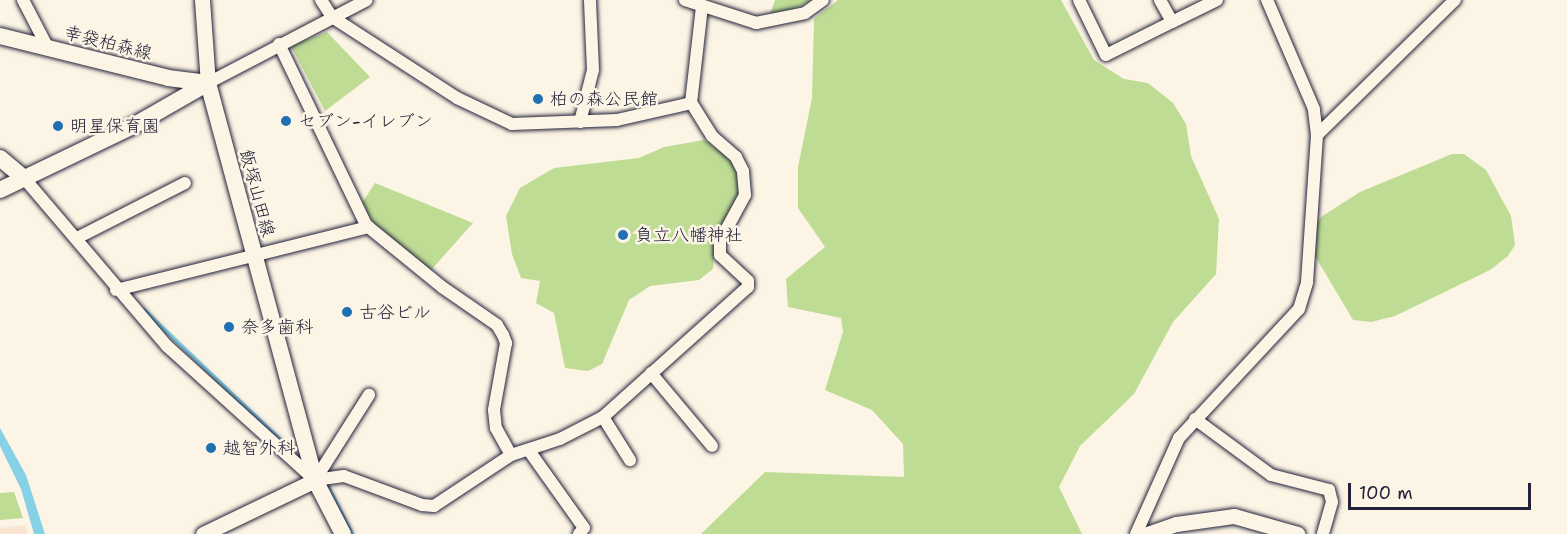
<!DOCTYPE html>
<html>
<head>
<meta charset="utf-8">
<style>
  body { margin:0 }
  #map { position:relative; width:1567px; height:534px; overflow:hidden; background:#fcf5e5; font-family:"Shantell Sans","Klee One",sans-serif }
  div>[style] { position:absolute }
  [style*='--x'] { left:calc(var(--x)*1px); top:calc(var(--y)*1px); width:calc(var(--w)*1px); rotate:calc(var(--a)*1deg) }
  .built>* { inset:0; background:#f8e4d1 }
  .green>* { inset:0; background:#bedc94 }
  .water>* { inset:0; background:#86d1e6 }
  .stream>* { height:4px; margin:-2px; padding:0 2px; transform-origin:2px; border-radius:2px; background:#86d1e6 }
  .roads { filter:drop-shadow(0 0 2px #22223b) drop-shadow(0 0 2px #22223b) }
  .minor>* { height:12px; margin:-6px; padding:0 6px; transform-origin:6px; border-radius:6px; background:#fcf5e5 }
  .tertiary>* { height:15px; margin:-7.5px; padding:0 7.5px; transform-origin:7.5px; border-radius:7.5px; background:#fcf5e5 }
  .secondary>* { height:16px; margin:-8px; padding:0 8px; transform-origin:8px; border-radius:8px; background:#fcf5e5 }
  .dots>* { width:16px; height:16px; translate:-50% -50%; box-sizing:border-box; border:3px solid #fcf5e5; border-radius:50% }
  span { translate:-50% -50%; white-space:nowrap; text-align:center; line-height:1.15; -webkit-text-stroke:5px #fcf5e5; paint-order:stroke }
  .street-label { font-size:18px; color:#22223b }
  .poi-label { font-size:18px; color:#22223b }
  .left { translate:0 -50%; text-align:left }
  .scale { position:absolute; left:1348px; top:483px; width:183px; height:27px; box-sizing:border-box; border:3px solid #22223b; border-top:0; padding-left:8px; font-size:18px; line-height:21px; white-space:nowrap; color:#22223b; -webkit-text-stroke:4px #fcf5e5; paint-order:stroke }
</style>
</head>
<body>
<div id="map">
  <div class="built">
    <div style="clip-path:polygon(26px 525px,27px 534px,0 534px,0 528px)"></div>
  </div>
  <div class="green">
    <div style="clip-path:polygon(775px 0,812px 0,781px 15px,770px 14px)"></div>
    <div style="clip-path:polygon(838px 0,1061px 0,1094px 60px,1124px 79px,1148px 83px,1173px 103px,1186px 124px,1191px 156px,1219px 219px,1216px 274px,1173px 322px,1134px 394px,1080px 446px,1059px 487px,1082px 534px,701px 534px,765px 472px,904px 477px,903px 444px,872px 410px,825px 390px,843px 332px,841px 318px,788px 307px,786px 279px,825px 247px,798px 208px,798px 167px,812px 98px,814px 19px)"></div>
    <div style="clip-path:polygon(327px 32px,370px 77px,325px 111px,291px 46px)"></div>
    <div style="clip-path:polygon(704px 140px,732px 160px,740px 179px,739px 193px,715px 242px,713px 269px,699px 280px,650px 286px,629px 300px,602px 364px,588px 371px,565px 368px,554px 313px,536px 303px,540px 281px,521px 278px,512px 254px,506px 216px,520px 188px,554px 168px,639px 158px,664px 147px)"></div>
    <div style="clip-path:polygon(1452px 154px,1464px 154px,1486px 170px,1511px 216px,1515px 245px,1508px 256px,1490px 270px,1395px 316px,1371px 322px,1353px 320px,1315px 256px,1314px 227px,1321px 217px,1360px 192px)"></div>
    <div style="clip-path:polygon(375px 183px,473px 223px,431px 270px,374px 224px,362px 203px)"></div>
    <div style="clip-path:polygon(14px 492px,23px 518px,0 520px,0 493px)"></div>
  </div>
  <div class="water">
    <div style="clip-path:polygon(0 428px,26px 475px,45px 534px,34px 534px,21px 489px,0 446px)"></div>
  </div>
  <div class="stream">
    <div style="--x:144;--y:310;--w:203;--a:43.6"></div>
    <div style="--x:326;--y:483;--w:57;--a:63"></div>
  </div>
  <div class="roads">
    <div class="minor">
      <div style="--x:23;--y:0;--w:54;--a:62.5"></div>
      <div style="--x:321;--y:0;--w:20;--a:57"></div>
      <div style="--x:332;--y:17;--w:149;--a:32.9"></div>
      <div style="--x:457;--y:98;--w:61;--a:25.3"></div>
      <div style="--x:512;--y:124;--w:105;--a:-2.2"></div>
      <div style="--x:617;--y:120;--w:76;--a:-12.9"></div>
      <div style="--x:685;--y:0;--w:75;--a:17.9"></div>
      <div style="--x:756;--y:23;--w:50;--a:-11.5"></div>
      <div style="--x:805;--y:13;--w:22;--a:-36"></div>
      <div style="--x:1079;--y:0;--w:61;--a:63.9"></div>
      <div style="--x:1106;--y:55;--w:74;--a:-26.6"></div>
      <div style="--x:1160;--y:0;--w:25;--a:61"></div>
      <div style="--x:1172;--y:22;--w:50;--a:-26.1"></div>
      <div style="--x:279;--y:44;--w:201;--a:64.3"></div>
      <div style="--x:366;--y:225;--w:98;--a:39.2"></div>
      <div style="--x:442;--y:287;--w:67;--a:34.6"></div>
      <div style="--x:497;--y:325;--w:12;--a:59"></div>
      <div style="--x:503;--y:335;--w:9;--a:69"></div>
      <div style="--x:506;--y:343;--w:68;--a:100.2"></div>
      <div style="--x:494;--y:410;--w:18;--a:84"></div>
      <div style="--x:496;--y:428;--w:31;--a:61"></div>
      <div style="--x:208;--y:83;--w:179;--a:-27.6"></div>
      <div style="--x:580;--y:122;--w:54;--a:-76"></div>
      <div style="--x:593;--y:70;--w:70;--a:-92.5"></div>
      <div style="--x:1317;--y:135;--w:193;--a:-44.4"></div>
      <div style="--x:24;--y:178;--w:221;--a:49.6"></div>
      <div style="--x:167;--y:346;--w:200;--a:42.2"></div>
      <div style="--x:315;--y:480;--w:29;--a:-8"></div>
      <div style="--x:344;--y:476;--w:83;--a:20.4"></div>
      <div style="--x:422;--y:505;--w:12;--a:5"></div>
      <div style="--x:434;--y:506;--w:92;--a:-33.5"></div>
      <div style="--x:511;--y:455;--w:52;--a:-18.1"></div>
      <div style="--x:560;--y:439;--w:48;--a:-27.1"></div>
      <div style="--x:603;--y:417;--w:195;--a:-41.9"></div>
      <div style="--x:748;--y:287;--w:6;--a:-90"></div>
      <div style="--x:748;--y:281;--w:38;--a:-137"></div>
      <div style="--x:720;--y:255;--w:14;--a:-90"></div>
      <div style="--x:720;--y:241;--w:52;--a:-61.5"></div>
      <div style="--x:745;--y:195;--w:24;--a:-95"></div>
      <div style="--x:743;--y:171;--w:16;--a:-117"></div>
      <div style="--x:736;--y:157;--w:32;--a:-139"></div>
      <div style="--x:712;--y:136;--w:39;--a:-122"></div>
      <div style="--x:691;--y:103;--w:98;--a:-83.5"></div>
      <div style="--x:77;--y:238;--w:121;--a:-27"></div>
      <div style="--x:116;--y:290;--w:260;--a:-14"></div>
      <div style="--x:651;--y:373;--w:95;--a:50.1"></div>
      <div style="--x:603;--y:417;--w:51;--a:57.9"></div>
      <div style="--x:1195;--y:419;--w:94;--a:36.4"></div>
      <div style="--x:1271;--y:475;--w:60;--a:14.5"></div>
      <div style="--x:1329;--y:490;--w:12;--a:76"></div>
      <div style="--x:1332;--y:502;--w:33;--a:106"></div>
      <div style="--x:530;--y:452;--w:93;--a:54.6"></div>
      <div style="--x:584;--y:528;--w:8;--a:130"></div>
      <div style="--x:315;--y:480;--w:101;--a:-57.6"></div>
      <div style="--x:1136;--y:534;--w:105;--a:-65.9"></div>
      <div style="--x:1179;--y:438;--w:176;--a:-47.1"></div>
      <div style="--x:1299;--y:309;--w:28;--a:-73"></div>
      <div style="--x:1307;--y:282;--w:147;--a:-86.1"></div>
      <div style="--x:1317;--y:135;--w:26;--a:-97"></div>
      <div style="--x:1314;--y:109;--w:119;--a:-113.3"></div>
    </div>
    <div class="tertiary">
      <div style="--x:202;--y:0;--w:83;--a:85.9"></div>
      <div style="--x:203;--y:534;--w:124;--a:-25.7"></div>
      <div style="--x:1147;--y:534;--w:31;--a:-19"></div>
      <div style="--x:1176;--y:524;--w:59;--a:-7.9"></div>
      <div style="--x:1234;--y:516;--w:66;--a:15.9"></div>
    </div>
    <div class="secondary">
      <div style="--x:0;--y:36;--w:173;--a:14"></div>
      <div style="--x:168;--y:78;--w:40;--a:7.1"></div>
      <div style="--x:208;--y:83;--w:411;--a:74.9"></div>
      <div style="--x:315;--y:480;--w:61;--a:62.6"></div>
      <div style="--x:0;--y:158;--w:31;--a:40"></div>
      <div style="--x:0;--y:190;--w:148;--a:-25.7"></div>
      <div style="--x:133;--y:126;--w:86;--a:-29.8"></div>
    </div>
  </div>
  <div class="dots">
    <div style="left:538px;top:99px;background:#1f6fb2"></div>
    <div style="left:286px;top:121px;background:#1f6fb2"></div>
    <div style="left:58px;top:126px;background:#1f6fb2"></div>
    <div style="left:623px;top:235px;background:#1f6fb2"></div>
    <div style="left:347px;top:312px;background:#1f6fb2"></div>
    <div style="left:229px;top:327px;background:#1f6fb2"></div>
    <div style="left:211px;top:448px;background:#1f6fb2"></div>
  </div>
  <div class="street-label">
    <span style="left:108px;top:43px;rotate:14deg">幸袋柏森線</span>
    <span style="left:257px;top:193px;rotate:75deg">飯塚山田線</span>
  </div>
  <div class="poi-label">
    <span class="left" style="left:550px;top:99px">柏の森公民館</span>
    <span class="left" style="left:298px;top:121px">セブン-イレブン</span>
    <span class="left" style="left:70px;top:126px">明星保育園</span>
    <span class="left" style="left:635px;top:235px">負立八幡神社</span>
    <span class="left" style="left:359px;top:312px">古谷ビル</span>
    <span class="left" style="left:241px;top:327px">奈多歯科</span>
    <span class="left" style="left:223px;top:448px">越智外科</span>
  </div>
  <div class="scale">100 m</div>
</div>
</body>
</html>
